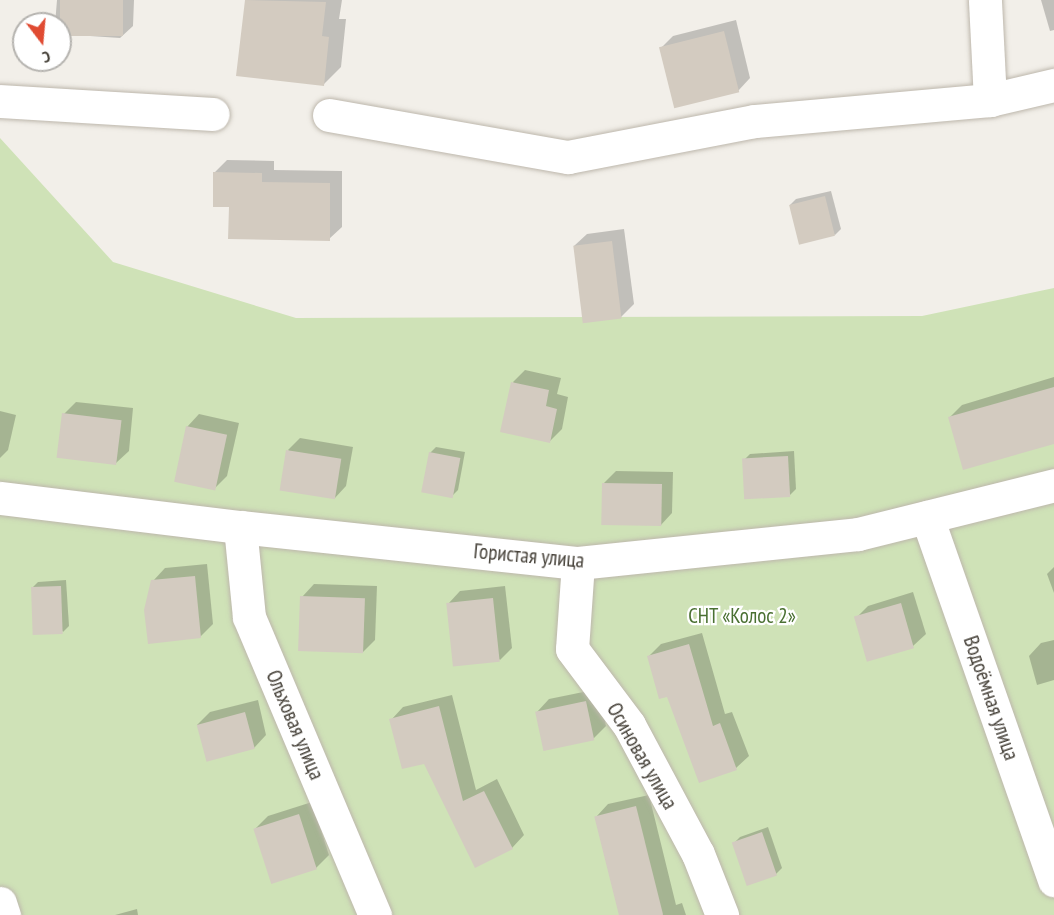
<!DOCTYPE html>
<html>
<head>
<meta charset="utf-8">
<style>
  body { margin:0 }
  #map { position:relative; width:1054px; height:915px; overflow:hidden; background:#f2efe9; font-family:"PT Sans Narrow",sans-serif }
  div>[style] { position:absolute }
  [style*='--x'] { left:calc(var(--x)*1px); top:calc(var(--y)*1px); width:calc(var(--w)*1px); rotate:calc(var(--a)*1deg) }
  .green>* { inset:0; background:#cfe2b7 }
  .shadow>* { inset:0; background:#0003 }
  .building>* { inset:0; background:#d3cbc0; transform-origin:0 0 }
  .roads { filter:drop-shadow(0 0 2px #bdb7ac) drop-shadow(0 0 2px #bdb7ac) }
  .minor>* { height:33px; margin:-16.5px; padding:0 16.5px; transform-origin:16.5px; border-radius:16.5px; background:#fff }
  span { translate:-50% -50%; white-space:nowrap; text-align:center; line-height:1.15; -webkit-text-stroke:4.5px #fff; paint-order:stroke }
  .street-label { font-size:21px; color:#454038 }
  .park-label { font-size:21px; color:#4a7032 }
  .north { position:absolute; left:12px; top:12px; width:60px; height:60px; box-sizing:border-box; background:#fff; border:2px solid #b5b3af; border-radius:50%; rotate:164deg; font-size:16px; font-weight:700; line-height:24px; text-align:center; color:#454038 }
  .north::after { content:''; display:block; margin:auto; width:21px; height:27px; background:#e04b32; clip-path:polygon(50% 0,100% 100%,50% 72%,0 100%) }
</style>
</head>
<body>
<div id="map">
  <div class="green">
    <div style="clip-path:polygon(0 138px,113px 262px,296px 318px,922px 316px,1054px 288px,1054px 915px,0 915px)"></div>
  </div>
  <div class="shadow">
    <div style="clip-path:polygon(57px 0,134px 0,133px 26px,120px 38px,60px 34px,60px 24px,55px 24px)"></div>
    <div style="clip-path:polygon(247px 0,342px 0,339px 19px,346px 19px,341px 67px,323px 85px,238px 74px)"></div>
    <div style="clip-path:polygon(1041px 0,1054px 0,1054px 30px,1050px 31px)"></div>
    <div style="clip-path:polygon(736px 20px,750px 78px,738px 91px,661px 48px,673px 36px)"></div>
    <div style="clip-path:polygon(227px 160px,274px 161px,274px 170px,342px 171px,342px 227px,329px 239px,230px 206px,214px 173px)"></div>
    <div style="clip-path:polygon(831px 191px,841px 229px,835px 235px,790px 205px,796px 199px)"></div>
    <div style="clip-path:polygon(624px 229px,634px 304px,621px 317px,574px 246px,587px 234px)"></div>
    <div style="clip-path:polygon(525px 370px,561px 378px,557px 394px,568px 397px,562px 429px,549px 442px,513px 382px)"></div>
    <div style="clip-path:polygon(1054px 377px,1054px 442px,950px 417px,962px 405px)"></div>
    <div style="clip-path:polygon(76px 402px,133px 408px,129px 451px,116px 463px,64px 414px)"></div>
    <div style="clip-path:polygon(0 411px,16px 415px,8px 450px,0 458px)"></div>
    <div style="clip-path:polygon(199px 414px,239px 423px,227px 476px,215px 488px,187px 427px)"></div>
    <div style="clip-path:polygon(300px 438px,353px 447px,346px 486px,334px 499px,288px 450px)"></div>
    <div style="clip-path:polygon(436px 447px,465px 452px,458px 490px,452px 496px,430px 453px)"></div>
    <div style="clip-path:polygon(794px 451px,796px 489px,790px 495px,744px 460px,750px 454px)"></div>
    <div style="clip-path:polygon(616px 471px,673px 472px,672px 513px,660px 526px,603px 484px)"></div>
    <div style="clip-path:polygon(207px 564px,213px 624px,200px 637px,153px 581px,165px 568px)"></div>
    <div style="clip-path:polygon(1054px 567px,1054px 593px,1047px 574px)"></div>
    <div style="clip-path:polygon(66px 580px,69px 626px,63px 632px,32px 588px,38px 582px)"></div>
    <div style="clip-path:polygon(314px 584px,377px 586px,375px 640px,363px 652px,302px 597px)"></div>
    <div style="clip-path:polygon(505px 586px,512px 648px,500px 660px,448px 604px,460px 591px)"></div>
    <div style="clip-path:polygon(913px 592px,926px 634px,913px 646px,856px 618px,868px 606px)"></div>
    <div style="clip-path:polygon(702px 633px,725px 714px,732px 712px,749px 756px,736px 768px,668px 695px,648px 657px,661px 644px)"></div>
    <div style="clip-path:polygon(1054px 640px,1054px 680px,1037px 685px,1029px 656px,1041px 643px)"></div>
    <div style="clip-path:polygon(598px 689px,606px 726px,593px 739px,537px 712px,549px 699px)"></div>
    <div style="clip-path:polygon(452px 695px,476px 790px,497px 779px,524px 835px,512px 848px,476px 866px,425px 762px,391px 720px,403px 707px)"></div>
    <div style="clip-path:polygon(258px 700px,266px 735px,254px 748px,197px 725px,210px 712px)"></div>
    <div style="clip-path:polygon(649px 795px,676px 905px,682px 903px,686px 915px,622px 915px,596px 817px,608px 804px)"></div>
    <div style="clip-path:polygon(312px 802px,329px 855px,316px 868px,255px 829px,268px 816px)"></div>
    <div style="clip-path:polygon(768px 827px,782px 868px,776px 874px,734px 843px,740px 837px)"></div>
    <div style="clip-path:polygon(137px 909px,138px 915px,115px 915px)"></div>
  </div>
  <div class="building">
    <div style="left:60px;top:0;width:63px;height:36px"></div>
    <div style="clip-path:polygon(245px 0,326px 2px,322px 36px,329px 37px,324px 86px,236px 76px)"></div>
    <div style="left:724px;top:31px;width:63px;height:67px;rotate:76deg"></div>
    <div style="clip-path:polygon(213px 172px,262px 173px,262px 182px,330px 183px,330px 241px,228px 239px,229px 207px,213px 207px)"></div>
    <div style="left:825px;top:196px;width:41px;height:37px;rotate:76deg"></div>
    <div style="left:612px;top:241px;width:78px;height:39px;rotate:83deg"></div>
    <div style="clip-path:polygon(511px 382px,549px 390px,546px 406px,557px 409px,550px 443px,500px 432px)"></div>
    <div style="clip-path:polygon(1054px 387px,1054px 444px,963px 470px,948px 417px)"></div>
    <div style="left:62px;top:413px;width:60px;height:45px;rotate:7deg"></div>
    <div style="left:186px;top:426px;width:42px;height:57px;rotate:12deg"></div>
    <div style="left:286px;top:450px;width:56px;height:41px;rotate:9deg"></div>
    <div style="left:429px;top:452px;width:32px;height:41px;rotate:11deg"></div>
    <div style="left:788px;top:456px;width:41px;height:46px;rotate:87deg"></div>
    <div style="left:602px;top:483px;width:60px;height:42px;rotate:1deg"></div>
    <div style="clip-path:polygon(195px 576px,201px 638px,148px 644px,144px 610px,151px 580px)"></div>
    <div style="left:61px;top:586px;width:48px;height:30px;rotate:88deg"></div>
    <div style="left:300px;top:596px;width:65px;height:55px;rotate:2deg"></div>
    <div style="left:493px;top:598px;width:64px;height:47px;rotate:84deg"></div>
    <div style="left:901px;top:603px;width:47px;height:49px;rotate:74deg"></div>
    <div style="clip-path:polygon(689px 644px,713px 726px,720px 723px,737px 770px,699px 783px,667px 697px,659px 699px,647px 656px)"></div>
    <div style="left:586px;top:701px;width:40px;height:52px;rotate:78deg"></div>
    <div style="clip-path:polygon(439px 706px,463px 801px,484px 791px,513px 849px,475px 868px,424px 764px,402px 769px,389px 719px)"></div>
    <div style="left:245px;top:712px;width:38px;height:50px;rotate:75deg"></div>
    <div style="left:636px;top:806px;width:112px;height:43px;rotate:76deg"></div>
    <div style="left:299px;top:814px;width:58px;height:48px;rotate:72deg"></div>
    <div style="left:762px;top:832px;width:46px;height:32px;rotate:71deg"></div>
  </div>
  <div class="roads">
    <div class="minor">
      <div style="--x:990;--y:100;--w:66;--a:-13.2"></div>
      <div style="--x:0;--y:101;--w:213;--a:3.5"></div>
      <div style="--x:329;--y:115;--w:243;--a:10"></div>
      <div style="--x:568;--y:157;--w:190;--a:-10.9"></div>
      <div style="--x:755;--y:121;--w:236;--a:-5.1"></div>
      <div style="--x:990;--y:100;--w:100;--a:-92.9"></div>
      <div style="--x:0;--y:498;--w:242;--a:6.9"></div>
      <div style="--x:240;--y:527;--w:340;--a:6.1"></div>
      <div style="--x:578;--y:563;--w:281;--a:-5.9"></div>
      <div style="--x:858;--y:534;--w:202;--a:-14"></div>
      <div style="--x:927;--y:517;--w:385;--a:70.7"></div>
      <div style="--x:240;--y:527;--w:90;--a:84.3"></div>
      <div style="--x:249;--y:617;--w:324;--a:67.1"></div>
      <div style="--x:578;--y:563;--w:86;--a:94"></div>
      <div style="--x:572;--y:649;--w:95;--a:53.1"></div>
      <div style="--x:629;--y:725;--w:146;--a:61.9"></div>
      <div style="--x:698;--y:854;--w:66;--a:68.5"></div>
      <div style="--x:0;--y:903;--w:13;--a:72"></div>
    </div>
  </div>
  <div class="street-label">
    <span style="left:529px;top:556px;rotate:5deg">Гористая улица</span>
    <span style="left:991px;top:698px;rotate:71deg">Водоёмная улица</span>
    <span style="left:295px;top:725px;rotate:67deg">Ольховая улица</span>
    <span style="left:642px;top:756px;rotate:60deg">Осиновая улица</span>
  </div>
  <div class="park-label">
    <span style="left:742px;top:616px">СНТ «Колос 2»</span>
  </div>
  <div class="north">С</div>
</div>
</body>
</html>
